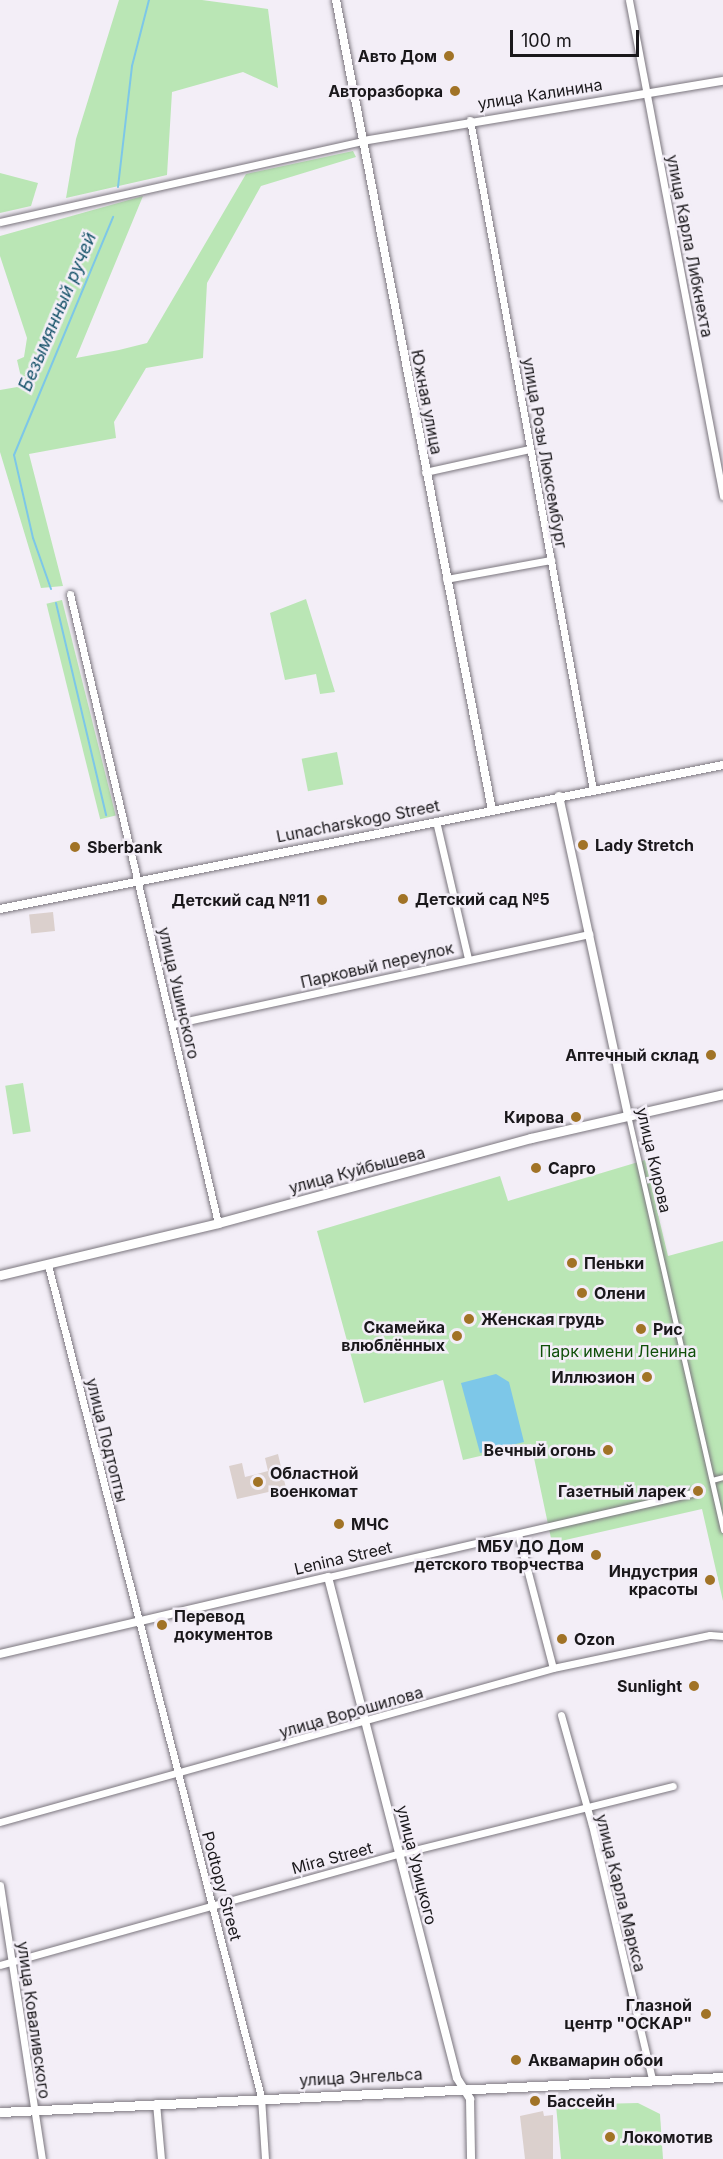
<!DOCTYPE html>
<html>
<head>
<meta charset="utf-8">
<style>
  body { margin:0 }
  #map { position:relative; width:723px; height:2159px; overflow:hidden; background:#f3eef7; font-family:Inter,sans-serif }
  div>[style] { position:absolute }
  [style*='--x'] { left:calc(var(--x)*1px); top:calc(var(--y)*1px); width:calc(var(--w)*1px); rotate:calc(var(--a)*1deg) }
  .green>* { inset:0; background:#bae6b5; transform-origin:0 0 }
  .water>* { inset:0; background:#7dc7e8 }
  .stream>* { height:2px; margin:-1px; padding:0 1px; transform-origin:1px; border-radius:1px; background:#7dc7e8 }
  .building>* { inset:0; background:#dbd0cd; transform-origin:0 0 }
  .roads { filter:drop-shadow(0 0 2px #7b767e) drop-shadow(0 0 2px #7b767e) }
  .pedestrian>* { height:5px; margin:-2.5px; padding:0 2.5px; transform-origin:2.5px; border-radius:2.5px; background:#fff }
  .minor>* { height:7px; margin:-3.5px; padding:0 3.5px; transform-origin:3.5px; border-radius:3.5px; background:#fff }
  .tertiary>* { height:8px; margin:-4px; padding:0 4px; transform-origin:4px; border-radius:4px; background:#fff }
  .secondary>* { height:9px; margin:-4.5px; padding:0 4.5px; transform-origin:4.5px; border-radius:4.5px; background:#fff }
  .dots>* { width:16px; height:16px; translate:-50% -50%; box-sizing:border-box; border:3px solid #f3eef7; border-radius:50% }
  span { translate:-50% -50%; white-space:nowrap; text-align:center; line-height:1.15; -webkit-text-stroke:5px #f3eef7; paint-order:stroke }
  .poi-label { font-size:16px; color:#1a181b; font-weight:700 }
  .right { translate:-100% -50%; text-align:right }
  .left { translate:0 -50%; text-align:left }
  .street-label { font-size:16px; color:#1a181b }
  .park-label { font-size:16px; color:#0f4f08 }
  .water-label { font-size:18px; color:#18546b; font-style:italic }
  .scale { position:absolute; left:510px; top:30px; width:129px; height:27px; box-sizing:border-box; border:3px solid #1a181b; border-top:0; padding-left:8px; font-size:18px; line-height:21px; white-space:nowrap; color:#1a181b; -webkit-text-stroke:4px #f3eef7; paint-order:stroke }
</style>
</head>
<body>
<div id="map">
  <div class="green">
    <div style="clip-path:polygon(119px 0,202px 0,268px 9px,278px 88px,243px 72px,172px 92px,167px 175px,66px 198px,76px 139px)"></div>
    <div style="clip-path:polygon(353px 151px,356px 157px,261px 186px,207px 283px,203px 358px,146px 368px,114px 422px,116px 438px,29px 454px,63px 586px,41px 588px,0 452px,0 390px,23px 386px,17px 360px,24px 357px,27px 338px,0 256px,0 236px,143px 196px,76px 358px,119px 350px,147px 343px,246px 174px)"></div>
    <div style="clip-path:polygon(0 173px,38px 183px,31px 206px,0 213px)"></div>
    <div style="clip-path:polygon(306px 599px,335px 692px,320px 694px,316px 674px,285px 680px,270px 613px)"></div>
    <div style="left:62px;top:600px;width:222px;height:16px;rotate:76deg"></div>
    <div style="left:337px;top:752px;width:33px;height:36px;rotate:79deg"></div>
    <div style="left:23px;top:1083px;width:49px;height:18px;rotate:81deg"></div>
    <div style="clip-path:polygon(645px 1160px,668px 1256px,723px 1241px,723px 1601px,702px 1509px,552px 1543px,531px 1444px,463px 1460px,443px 1380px,364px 1403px,317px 1231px,500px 1176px,508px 1201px)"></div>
    <div style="clip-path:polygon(638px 2103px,660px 2114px,663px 2159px,561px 2159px,556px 2105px)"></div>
  </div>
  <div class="water">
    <div style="clip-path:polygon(496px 1374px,509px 1382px,524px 1442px,480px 1453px,461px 1383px)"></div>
  </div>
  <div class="stream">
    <div style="--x:118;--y:187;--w:122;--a:-83.4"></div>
    <div style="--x:132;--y:66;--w:68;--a:-75.6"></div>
    <div style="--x:51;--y:589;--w:54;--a:-109.4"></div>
    <div style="--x:33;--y:538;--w:85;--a:-102.9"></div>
    <div style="--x:14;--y:455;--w:258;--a:-67.4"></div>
    <div style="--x:56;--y:603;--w:218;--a:76.7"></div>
  </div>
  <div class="building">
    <div style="left:53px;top:912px;width:19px;height:24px;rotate:84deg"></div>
    <div style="clip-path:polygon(278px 1454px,286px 1488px,237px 1499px,229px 1466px,242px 1463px,245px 1477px,268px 1471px,265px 1458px)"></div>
    <div style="clip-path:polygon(543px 2111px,544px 2116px,553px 2115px,553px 2159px,525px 2159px,520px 2116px)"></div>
  </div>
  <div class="roads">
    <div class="pedestrian">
      <div style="--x:628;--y:1115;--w:426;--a:77.1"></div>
      <div style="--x:712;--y:1480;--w:11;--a:-15"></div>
    </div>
    <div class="minor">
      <div style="--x:629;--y:0;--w:505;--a:79.27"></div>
      <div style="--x:470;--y:120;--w:681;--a:79.6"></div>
      <div style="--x:0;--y:222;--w:372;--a:-12.6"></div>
      <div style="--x:425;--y:472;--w:107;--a:-12.4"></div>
      <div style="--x:446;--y:579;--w:107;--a:-10.3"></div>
      <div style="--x:70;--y:594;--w:646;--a:76.76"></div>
      <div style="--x:436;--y:821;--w:141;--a:76.9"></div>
      <div style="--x:173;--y:1024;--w:426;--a:-12.2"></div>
      <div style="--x:48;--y:1265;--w:859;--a:75.64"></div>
      <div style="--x:261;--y:2097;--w:62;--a:86.3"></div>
      <div style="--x:518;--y:1534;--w:138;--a:75.4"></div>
      <div style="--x:328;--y:1577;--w:374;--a:-13"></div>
      <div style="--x:561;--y:1715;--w:114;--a:74.3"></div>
      <div style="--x:592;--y:1825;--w:260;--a:76.7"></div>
      <div style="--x:0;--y:1822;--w:574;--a:-15.56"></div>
      <div style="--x:553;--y:1668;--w:160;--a:-11.9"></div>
      <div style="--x:710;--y:1635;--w:13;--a:4"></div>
      <div style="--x:0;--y:1885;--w:277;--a:81.3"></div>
      <div style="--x:0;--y:1965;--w:413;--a:-15.6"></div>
      <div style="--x:398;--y:1854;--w:283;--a:-13.9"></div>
      <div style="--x:156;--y:2103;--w:56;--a:84.9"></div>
    </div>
    <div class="tertiary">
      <div style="--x:336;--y:0;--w:825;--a:79.1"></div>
      <div style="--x:363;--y:141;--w:365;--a:-9.5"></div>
      <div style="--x:559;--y:796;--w:326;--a:77.8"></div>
      <div style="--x:0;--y:909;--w:737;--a:-11.26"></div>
      <div style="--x:0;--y:1654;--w:337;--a:-13.2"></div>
      <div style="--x:328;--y:1577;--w:517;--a:75.56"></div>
      <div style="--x:457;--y:2078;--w:25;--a:58"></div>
      <div style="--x:470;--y:2099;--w:60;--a:89"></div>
    </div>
    <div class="secondary">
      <div style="--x:0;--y:1275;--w:224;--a:-13.4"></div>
      <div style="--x:218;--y:1223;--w:324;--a:-15.2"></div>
      <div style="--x:531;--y:1138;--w:197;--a:-12.9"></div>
      <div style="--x:0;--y:2112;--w:724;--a:-2.77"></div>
    </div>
  </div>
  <div class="dots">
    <div style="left:449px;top:56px;background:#a17326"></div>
    <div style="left:455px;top:91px;background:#a17326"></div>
    <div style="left:583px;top:845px;background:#a17326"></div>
    <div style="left:75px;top:847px;background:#a17326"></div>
    <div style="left:403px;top:899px;background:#a17326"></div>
    <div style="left:322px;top:900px;background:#a17326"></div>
    <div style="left:711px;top:1055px;background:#a17326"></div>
    <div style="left:576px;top:1117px;background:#a17326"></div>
    <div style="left:536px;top:1168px;background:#a17326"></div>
    <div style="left:572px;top:1263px;background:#a17326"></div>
    <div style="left:582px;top:1293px;background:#a17326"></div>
    <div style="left:469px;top:1319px;background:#a17326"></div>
    <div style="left:641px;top:1329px;background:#a17326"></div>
    <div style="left:457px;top:1336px;background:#a17326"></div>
    <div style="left:647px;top:1377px;background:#a17326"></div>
    <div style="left:608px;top:1450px;background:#a17326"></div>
    <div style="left:258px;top:1482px;background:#a17326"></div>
    <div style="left:698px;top:1491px;background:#a17326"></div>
    <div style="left:339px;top:1524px;background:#a17326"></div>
    <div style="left:596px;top:1555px;background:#a17326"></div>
    <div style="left:710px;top:1580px;background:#a17326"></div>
    <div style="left:162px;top:1625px;background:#a17326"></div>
    <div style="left:562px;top:1639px;background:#a17326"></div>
    <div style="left:694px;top:1686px;background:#a17326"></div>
    <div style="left:706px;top:2014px;background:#a17326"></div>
    <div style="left:516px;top:2060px;background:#a17326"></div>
    <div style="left:535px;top:2101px;background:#a17326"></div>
    <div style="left:610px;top:2137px;background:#a17326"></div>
  </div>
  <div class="poi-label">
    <span class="right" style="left:437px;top:56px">Авто Дом</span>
    <span class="right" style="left:443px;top:91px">Авторазборка</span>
    <span class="left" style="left:595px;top:845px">Lady Stretch</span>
    <span class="left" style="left:87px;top:847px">Sberbank</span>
    <span class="left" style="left:415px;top:899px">Детский сад №5</span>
    <span class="right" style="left:310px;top:900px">Детский сад №11</span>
    <span class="right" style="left:699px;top:1055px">Аптечный склад</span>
    <span class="right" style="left:564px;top:1117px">Кирова</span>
    <span class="left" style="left:548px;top:1168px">Сарго</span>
    <span class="left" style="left:584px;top:1263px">Пеньки</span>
    <span class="left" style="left:594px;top:1293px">Олени</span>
    <span class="left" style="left:481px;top:1319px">Женская грудь</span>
    <span class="right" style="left:445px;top:1336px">Скамейка<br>влюблённых</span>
    <span class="left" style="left:653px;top:1329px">Рис</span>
    <span class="right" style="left:635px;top:1377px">Иллюзион</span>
    <span class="right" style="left:596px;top:1450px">Вечный огонь</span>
    <span class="left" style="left:270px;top:1482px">Областной<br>военкомат</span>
    <span class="right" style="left:686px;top:1491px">Газетный ларек</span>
    <span class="left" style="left:351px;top:1524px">МЧС</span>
    <span class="right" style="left:584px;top:1555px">МБУ ДО Дом<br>детского творчества</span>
    <span class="right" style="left:698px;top:1580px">Индустрия<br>красоты</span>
    <span class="left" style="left:174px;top:1625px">Перевод<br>документов</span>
    <span class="left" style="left:574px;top:1639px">Ozon</span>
    <span class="right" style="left:682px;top:1686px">Sunlight</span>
    <span class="right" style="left:692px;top:2014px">Глазной<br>центр "ОСКАР"</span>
    <span class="left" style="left:528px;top:2060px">Аквамарин обои</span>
    <span class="left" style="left:547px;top:2101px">Бассейн</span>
    <span class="left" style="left:622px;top:2137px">Локомотив</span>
  </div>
  <div class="street-label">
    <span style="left:540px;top:94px;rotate:-9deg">улица Калинина</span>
    <span style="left:690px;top:246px;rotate:79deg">улица Карла Либкнехта</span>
    <span style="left:427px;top:402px;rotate:79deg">Южная улица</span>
    <span style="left:545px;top:453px;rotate:80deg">улица Розы Люксембург</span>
    <span style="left:358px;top:821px;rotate:-11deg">Lunacharskogo Street</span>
    <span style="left:377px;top:965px;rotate:-13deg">Парковый переулок</span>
    <span style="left:179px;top:993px;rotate:77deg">улица Ушинского</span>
    <span style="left:654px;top:1160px;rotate:77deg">улица Кирова</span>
    <span style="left:357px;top:1170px;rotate:-15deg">улица Куйбышева</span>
    <span style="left:107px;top:1440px;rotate:76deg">улица Подтопты</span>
    <span style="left:343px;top:1558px;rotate:-13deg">Lenina Street</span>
    <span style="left:351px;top:1712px;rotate:-16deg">улица Ворошилова</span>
    <span style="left:332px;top:1858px;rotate:-15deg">Mira Street</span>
    <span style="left:417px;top:1865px;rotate:76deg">улица Урицкого</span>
    <span style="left:222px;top:1886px;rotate:75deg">Podtopy Street</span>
    <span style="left:621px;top:1893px;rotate:76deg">улица Карла Маркса</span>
    <span style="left:34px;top:2020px;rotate:82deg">улица Коваливского</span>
    <span style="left:361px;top:2077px;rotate:-3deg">улица Энгельса</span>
  </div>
  <div class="park-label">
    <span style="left:618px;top:1351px">Парк имени Ленина</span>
  </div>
  <div class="water-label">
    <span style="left:58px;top:312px;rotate:-67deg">Безымянный ручей</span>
  </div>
  <div class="scale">100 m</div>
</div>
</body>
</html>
